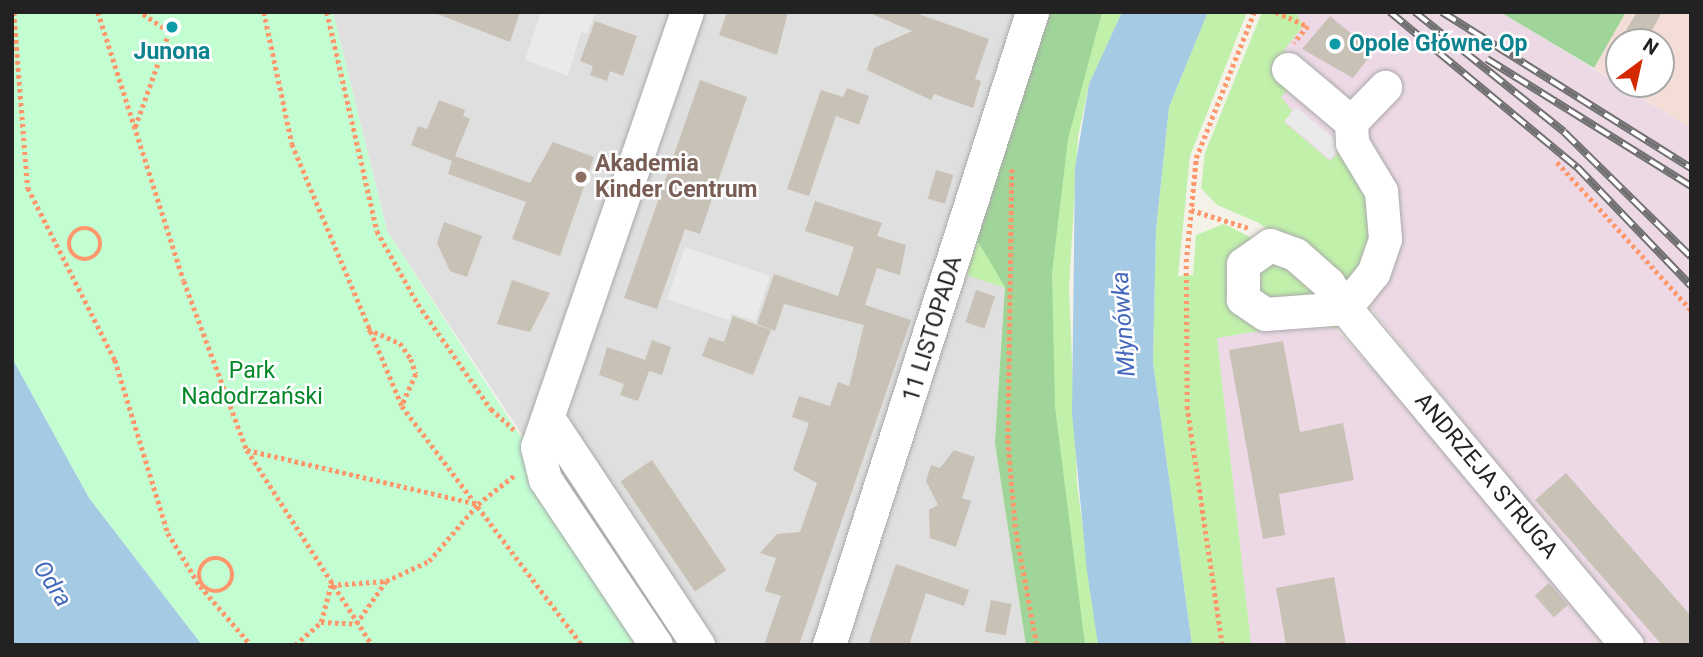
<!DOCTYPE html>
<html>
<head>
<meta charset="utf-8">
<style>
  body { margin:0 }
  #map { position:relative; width:1703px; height:657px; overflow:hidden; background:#f3f1e8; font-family:Roboto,sans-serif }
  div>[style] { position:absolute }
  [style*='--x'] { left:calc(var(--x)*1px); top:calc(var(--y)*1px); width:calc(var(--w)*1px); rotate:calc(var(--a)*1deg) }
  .residential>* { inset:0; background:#e0dfdf }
  .commercial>* { inset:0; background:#f4ddd6 }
  .industrial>* { inset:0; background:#ecd9e5 }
  .grass>* { inset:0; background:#c0f0aa }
  .forest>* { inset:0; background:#a0d599 }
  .park>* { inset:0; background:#c3fed3 }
  .parking>* { inset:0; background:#eaeaea; transform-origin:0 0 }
  .water>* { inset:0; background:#a5cae3 }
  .building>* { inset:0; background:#c8c1b6; transform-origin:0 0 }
  .path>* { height:4.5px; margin-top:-2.25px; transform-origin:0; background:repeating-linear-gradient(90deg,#ff976c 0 3.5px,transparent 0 7px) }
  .path>.ring { margin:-2.25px; padding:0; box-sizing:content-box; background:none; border:4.5px solid #ff976c; border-radius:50% }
  .roads { filter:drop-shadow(0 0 2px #a9a9a9) drop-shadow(0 0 2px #a9a9a9) }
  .minor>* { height:33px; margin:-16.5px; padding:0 16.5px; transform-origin:16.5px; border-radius:16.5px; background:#fff }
  .rail>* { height:8px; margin-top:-4px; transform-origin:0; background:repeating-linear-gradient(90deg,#fff 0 16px,#707070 0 32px); box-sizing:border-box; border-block:2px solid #707070 }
  .dots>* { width:19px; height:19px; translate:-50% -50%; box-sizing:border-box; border:4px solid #fff; border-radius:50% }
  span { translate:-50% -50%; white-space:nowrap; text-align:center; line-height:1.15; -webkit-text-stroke:5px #fff; paint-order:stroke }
  .culture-label { font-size:23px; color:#0d838f; font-weight:700 }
  .left { translate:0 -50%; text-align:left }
  .education-label { font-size:23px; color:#785e54; font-weight:700 }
  .street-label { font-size:23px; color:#222 }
  .park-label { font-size:23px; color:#038827 }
  .water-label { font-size:24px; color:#4469bc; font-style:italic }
  .frame { position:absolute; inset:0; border:14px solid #222; pointer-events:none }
  .north { position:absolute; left:1605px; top:28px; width:70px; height:70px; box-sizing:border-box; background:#fff; border:2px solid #a7a7a7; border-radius:50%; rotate:33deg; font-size:19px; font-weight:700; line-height:28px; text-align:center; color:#222 }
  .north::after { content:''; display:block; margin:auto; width:24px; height:32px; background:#d32800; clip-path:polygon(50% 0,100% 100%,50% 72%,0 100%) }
</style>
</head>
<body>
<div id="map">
  <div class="residential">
    <div style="clip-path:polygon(333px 12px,1015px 12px,940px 266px,1005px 287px,995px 443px,1026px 645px,698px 645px,537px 457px,387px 231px)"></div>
  </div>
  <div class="commercial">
    <div style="clip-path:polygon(1626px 12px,1691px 12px,1691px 128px,1620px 84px,1661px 84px,1661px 42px,1619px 42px,1619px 84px,1594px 68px)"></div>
  </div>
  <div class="industrial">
    <div style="clip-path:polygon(1296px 12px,1500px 12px,1691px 128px,1691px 645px,1644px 645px,1349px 281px,1232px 174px)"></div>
    <div style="clip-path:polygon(1318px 321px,1336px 329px,1498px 504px,1616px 645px,1251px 645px,1217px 338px)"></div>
  </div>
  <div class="grass">
    <div style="clip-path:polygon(1067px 12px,1122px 12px,1089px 84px,1078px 137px,1069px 287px,1077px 484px,1098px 645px,1026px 645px,995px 443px,1005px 288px,958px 272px)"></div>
    <div style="clip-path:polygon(1208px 12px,1247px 12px,1190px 156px,1178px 276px,1193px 275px,1196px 235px,1224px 224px,1256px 240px,1230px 285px,1342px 323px,1336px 329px,1318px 321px,1217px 338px,1251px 645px,1192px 645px,1153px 362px,1156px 230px,1169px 107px)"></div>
    <div style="clip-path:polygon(1262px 12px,1296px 12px,1303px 26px,1284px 50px,1320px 80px,1293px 84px,1281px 97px,1292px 111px,1284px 122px,1330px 161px,1340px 151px,1366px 180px,1371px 252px,1345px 281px,1257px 222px,1217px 205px,1201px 188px,1205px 153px)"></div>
    <div style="clip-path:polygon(1268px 253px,1324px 294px,1272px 306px,1246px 278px)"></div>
  </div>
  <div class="forest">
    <div style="clip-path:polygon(1040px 12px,1102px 12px,1068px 139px,1052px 273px,1055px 407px,1085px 645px,1026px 645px,995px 443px,1005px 287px,974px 235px)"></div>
    <div style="clip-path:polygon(1500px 12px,1626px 12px,1594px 68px)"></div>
  </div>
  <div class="park">
    <div style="clip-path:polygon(12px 12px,333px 12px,387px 231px,656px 645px,202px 645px,89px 498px,12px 358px)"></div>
  </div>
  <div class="parking">
    <div style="clip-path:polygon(541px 12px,595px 13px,587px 34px,581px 32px,568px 76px,525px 60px)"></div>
    <div style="left:1296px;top:107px;width:60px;height:18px;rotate:40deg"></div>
    <div style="clip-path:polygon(685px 247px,770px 276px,755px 321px,731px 313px,729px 320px,667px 299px)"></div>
  </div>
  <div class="water">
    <div style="clip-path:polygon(1122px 12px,1208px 12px,1169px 107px,1156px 230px,1153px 362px,1192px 645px,1098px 645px,1087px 571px,1072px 414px,1075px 168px,1089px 84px)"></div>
    <div style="clip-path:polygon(12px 358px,89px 498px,202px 645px,12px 645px)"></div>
  </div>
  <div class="building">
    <div style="clip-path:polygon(432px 12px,520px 12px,510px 42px)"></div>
    <div style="clip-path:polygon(727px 12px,788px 12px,777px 55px,719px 35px)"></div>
    <div style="clip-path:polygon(867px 12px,913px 12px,989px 39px,975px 79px,981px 81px,973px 108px,934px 94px,931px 100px,867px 70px,874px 48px,912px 31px)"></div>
    <div style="clip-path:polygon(1637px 12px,1662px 12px,1646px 41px,1626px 30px)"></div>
    <div style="clip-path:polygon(1330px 16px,1373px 52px,1353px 78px,1302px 49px)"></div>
    <div style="clip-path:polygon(595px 21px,637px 36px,623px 76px,610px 71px,607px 81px,590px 75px,593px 66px,580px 61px)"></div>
    <div style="clip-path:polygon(700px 80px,747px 97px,700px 234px,685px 229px,657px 309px,624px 298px)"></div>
    <div style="clip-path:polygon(847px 88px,869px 96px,859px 125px,836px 116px,809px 196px,787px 189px,821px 90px,843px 97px)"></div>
    <div style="clip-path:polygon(439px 100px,465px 110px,463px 116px,470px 119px,455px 156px,530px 183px,553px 142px,594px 157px,560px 256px,512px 239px,526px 202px,448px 174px,452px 161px,411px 145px,418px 126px,427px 129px)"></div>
    <div style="left:936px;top:170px;width:18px;height:30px;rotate:16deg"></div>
    <div style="clip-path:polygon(815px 201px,882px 223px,877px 236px,906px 245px,900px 275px,877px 268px,865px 305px,911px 320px,799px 645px,764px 645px,781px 596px,765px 591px,776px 558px,760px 553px,777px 534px,800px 532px,817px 483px,793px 470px,809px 423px,792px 417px,799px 396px,830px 406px,838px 382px,849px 386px,864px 325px,784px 304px,775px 331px,757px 324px,774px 274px,838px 296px,854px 247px,805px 231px)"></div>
    <div style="clip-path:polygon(444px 222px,482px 236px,467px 277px,450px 271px,437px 243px)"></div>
    <div style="clip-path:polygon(512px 280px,550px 293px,530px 332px,497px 324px)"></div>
    <div style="left:976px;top:290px;width:20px;height:34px;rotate:18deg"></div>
    <div style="clip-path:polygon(733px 316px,771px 330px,753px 375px,702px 356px,709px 337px,724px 342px)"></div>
    <div style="clip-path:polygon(652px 340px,671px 347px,662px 375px,649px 371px,638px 401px,620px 395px,624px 384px,599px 375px,607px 347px,645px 360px)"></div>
    <div style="clip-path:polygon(1283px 341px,1300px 432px,1343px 423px,1354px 480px,1279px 494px,1285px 535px,1263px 539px,1229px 350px)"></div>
    <div style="clip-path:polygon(954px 450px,975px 457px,962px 498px,971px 501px,956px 547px,930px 538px,929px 510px,938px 505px,926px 481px,931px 465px,940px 468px)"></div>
    <div style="left:652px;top:460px;width:133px;height:38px;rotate:56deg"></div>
    <div style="clip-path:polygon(1566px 473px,1691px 616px,1691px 645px,1662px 645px,1535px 500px)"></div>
    <div style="clip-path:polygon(896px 564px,969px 590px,964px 606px,926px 593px,909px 645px,868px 645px)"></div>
    <div style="clip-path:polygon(1334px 577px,1346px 645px,1286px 645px,1276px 588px)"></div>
    <div style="left:1549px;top:583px;width:29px;height:19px;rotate:49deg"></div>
    <div style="left:991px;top:600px;width:21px;height:32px;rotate:11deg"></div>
  </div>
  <div class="path">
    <div style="--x:14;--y:12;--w:177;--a:85.5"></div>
    <div style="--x:28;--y:188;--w:193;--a:63.2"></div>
    <div style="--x:115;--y:360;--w:181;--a:73"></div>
    <div style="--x:168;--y:533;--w:62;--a:58.9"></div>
    <div style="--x:200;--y:586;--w:78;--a:49.2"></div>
    <div style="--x:98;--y:12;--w:282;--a:72.3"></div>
    <div style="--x:184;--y:281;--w:180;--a:69.6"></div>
    <div style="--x:247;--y:450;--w:232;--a:57.3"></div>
    <div style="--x:264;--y:12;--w:135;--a:78"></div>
    <div style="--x:292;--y:144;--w:284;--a:67.2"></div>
    <div style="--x:402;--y:406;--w:299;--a:53"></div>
    <div style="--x:327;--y:12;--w:225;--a:77.1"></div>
    <div style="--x:377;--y:231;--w:84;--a:60.7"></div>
    <div style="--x:418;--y:304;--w:128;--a:55.2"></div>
    <div style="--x:491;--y:409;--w:31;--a:42"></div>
    <div style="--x:1276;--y:12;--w:35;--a:24"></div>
    <div style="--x:1308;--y:26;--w:22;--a:129"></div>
    <div style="--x:135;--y:127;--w:101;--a:-70.3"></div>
    <div style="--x:169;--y:32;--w:36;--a:-146"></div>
    <div style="--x:1557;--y:162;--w:200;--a:47.8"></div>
    <div style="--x:1012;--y:169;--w:271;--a:90.8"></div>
    <div style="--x:1008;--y:440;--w:91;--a:85"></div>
    <div style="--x:1016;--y:531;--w:116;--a:79.6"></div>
    <div style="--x:1191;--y:210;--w:61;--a:17.2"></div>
    <div class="ring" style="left:69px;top:228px;width:27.5px;height:27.5px"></div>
    <div style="--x:368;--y:329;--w:35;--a:24"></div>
    <div style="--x:400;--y:343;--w:19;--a:55"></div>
    <div style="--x:411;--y:359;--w:16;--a:72"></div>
    <div style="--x:416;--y:374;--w:35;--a:114"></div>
    <div style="--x:247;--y:450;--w:236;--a:13.2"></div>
    <div class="ring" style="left:199px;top:558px;width:29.5px;height:29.5px"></div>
    <div style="--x:321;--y:622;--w:38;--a:-75"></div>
    <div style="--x:331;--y:585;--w:55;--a:-4.2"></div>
    <div style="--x:295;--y:645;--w:35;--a:-41"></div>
    <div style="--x:321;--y:622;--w:35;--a:3"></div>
    <div style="--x:356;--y:624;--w:52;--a:-55.1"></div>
    <div style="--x:386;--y:581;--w:47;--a:-24.9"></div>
    <div style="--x:429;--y:561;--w:75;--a:-49.3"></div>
    <div style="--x:478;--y:504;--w:48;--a:-38.3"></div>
    <div style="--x:1222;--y:645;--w:239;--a:-98.4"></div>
    <div style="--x:1187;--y:409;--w:147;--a:-90.4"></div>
    <div style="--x:1186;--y:262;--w:104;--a:-84.5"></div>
    <div style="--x:1196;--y:158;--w:157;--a:-68.3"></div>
  </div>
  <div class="roads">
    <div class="minor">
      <div style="--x:1288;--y:69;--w:82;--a:40.1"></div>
      <div style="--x:1351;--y:122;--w:21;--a:87"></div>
      <div style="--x:1352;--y:143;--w:56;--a:58.9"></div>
      <div style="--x:1381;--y:191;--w:48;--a:85.2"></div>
      <div style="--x:1385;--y:239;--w:36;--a:109"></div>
      <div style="--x:1373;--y:273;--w:45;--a:128.7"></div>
      <div style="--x:1345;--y:308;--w:80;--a:175.7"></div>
      <div style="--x:1265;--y:314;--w:27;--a:-146"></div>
      <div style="--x:1243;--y:299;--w:35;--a:-90"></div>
      <div style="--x:1243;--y:264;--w:33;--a:-35"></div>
      <div style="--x:1270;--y:245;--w:27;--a:20"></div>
      <div style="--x:1295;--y:254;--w:44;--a:41.3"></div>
      <div style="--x:1328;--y:283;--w:30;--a:56"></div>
      <div style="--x:1345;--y:308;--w:23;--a:50"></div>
      <div style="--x:1360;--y:326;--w:416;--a:50.1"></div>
      <div style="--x:1351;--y:122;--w:49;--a:-45.8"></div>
      <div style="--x:548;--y:418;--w:272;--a:56.5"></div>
      <div style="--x:656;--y:645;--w:200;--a:-123.8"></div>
      <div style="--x:545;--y:479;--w:33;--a:-104"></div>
      <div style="--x:537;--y:447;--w:460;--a:-71"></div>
      <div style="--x:829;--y:645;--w:665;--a:-72.22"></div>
    </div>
  </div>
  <div class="rail">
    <div style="--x:1390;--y:12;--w:243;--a:39.7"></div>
    <div style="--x:1577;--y:167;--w:165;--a:46.2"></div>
    <div style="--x:1415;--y:12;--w:191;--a:38.8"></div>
    <div style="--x:1564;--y:132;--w:178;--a:44.5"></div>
    <div style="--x:1442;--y:12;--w:294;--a:32.1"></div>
    <div style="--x:1487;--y:59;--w:240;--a:31.9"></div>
  </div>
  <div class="dots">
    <div style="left:172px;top:27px;background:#0f9aa8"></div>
    <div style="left:1335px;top:44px;background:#0f9aa8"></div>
    <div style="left:581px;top:177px;background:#8d6e63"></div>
  </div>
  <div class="culture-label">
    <span class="left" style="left:1349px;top:44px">Opole Główne Op</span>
    <span style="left:172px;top:52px">Junona</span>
  </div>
  <div class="education-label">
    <span class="left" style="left:595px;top:177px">Akademia<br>Kinder Centrum</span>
  </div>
  <div class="street-label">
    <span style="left:933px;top:329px;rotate:-73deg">11 LISTOPADA</span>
    <span style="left:1486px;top:476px;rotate:50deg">ANDRZEJA STRUGA</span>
  </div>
  <div class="park-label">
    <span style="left:252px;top:384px">Park<br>Nadodrzański</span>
  </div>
  <div class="water-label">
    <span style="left:1124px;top:324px;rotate:-94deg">Młynówka</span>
    <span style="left:52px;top:584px;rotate:57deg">Odra</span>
  </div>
  <div class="frame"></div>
  <div class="north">N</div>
</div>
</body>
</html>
